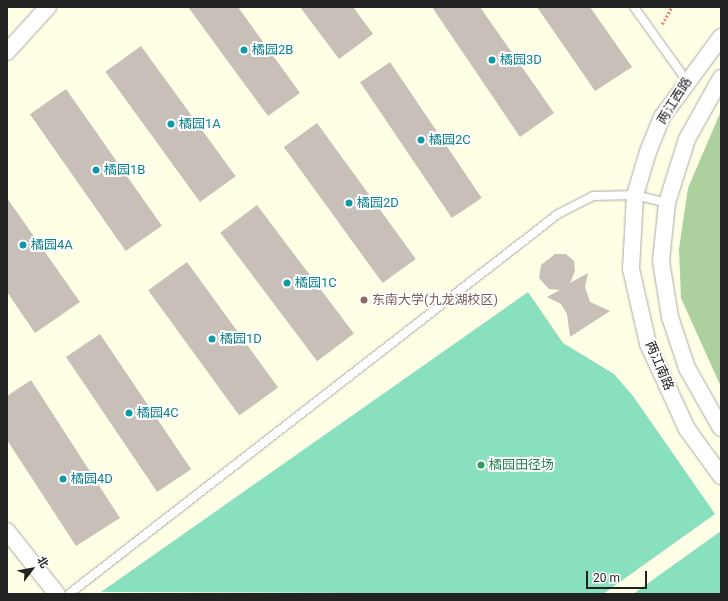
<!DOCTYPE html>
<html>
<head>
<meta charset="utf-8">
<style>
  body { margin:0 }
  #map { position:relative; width:728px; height:601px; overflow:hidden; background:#f2efe9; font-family:Roboto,"Noto Sans SC",sans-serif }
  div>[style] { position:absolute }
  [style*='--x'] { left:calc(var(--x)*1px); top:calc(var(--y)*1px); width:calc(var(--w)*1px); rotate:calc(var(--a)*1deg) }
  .education>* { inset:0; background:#ffffe5; transform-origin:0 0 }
  .forest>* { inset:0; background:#add19e }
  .pitch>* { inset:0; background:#88e0be }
  .building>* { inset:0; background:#c7bfb8; transform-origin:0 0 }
  .path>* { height:2.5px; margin-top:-1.25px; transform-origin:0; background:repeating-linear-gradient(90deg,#fa8072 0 2px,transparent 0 4px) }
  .roads { filter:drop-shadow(0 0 1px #a9a9a9) drop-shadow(0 0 1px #a9a9a9) }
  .service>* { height:8px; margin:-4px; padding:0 4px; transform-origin:4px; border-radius:4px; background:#fff }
  .minor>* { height:16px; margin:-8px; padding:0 8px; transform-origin:8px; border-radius:8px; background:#fff }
  .dots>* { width:11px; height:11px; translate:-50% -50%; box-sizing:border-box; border:2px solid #fff; border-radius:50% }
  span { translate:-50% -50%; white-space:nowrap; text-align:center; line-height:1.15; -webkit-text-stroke:4px #fff; paint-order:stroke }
  .culture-label { font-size:13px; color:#0d838f }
  .left { translate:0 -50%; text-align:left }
  .street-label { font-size:13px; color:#222 }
  .education-label { font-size:13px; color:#785e54 }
  .leisure-label { font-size:13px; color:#27864d }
  .frame { position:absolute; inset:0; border:8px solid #222; pointer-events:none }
  .north { position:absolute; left:12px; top:549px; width:40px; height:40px; -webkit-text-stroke:3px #fff; paint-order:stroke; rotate:58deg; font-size:11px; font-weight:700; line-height:16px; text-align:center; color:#222 }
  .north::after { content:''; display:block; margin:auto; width:14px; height:18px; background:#222; clip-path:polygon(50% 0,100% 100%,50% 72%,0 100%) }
  .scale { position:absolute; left:586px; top:571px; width:61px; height:18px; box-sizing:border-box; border:2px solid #222; border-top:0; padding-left:5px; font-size:12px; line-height:14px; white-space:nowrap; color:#222; -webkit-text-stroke:3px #fff; paint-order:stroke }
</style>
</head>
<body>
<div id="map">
  <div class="education">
    <div style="left:7px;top:7px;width:714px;height:587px"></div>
  </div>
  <div class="forest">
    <div style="clip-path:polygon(721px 111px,721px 387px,681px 298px,679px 249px,688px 188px)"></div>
  </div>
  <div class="pitch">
    <div style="clip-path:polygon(528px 292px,563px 343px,614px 374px,633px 396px,715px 514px,603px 594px,101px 592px)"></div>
    <div style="clip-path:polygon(721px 531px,721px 594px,633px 594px)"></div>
  </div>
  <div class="building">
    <div style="clip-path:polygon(188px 7px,238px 7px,300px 93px,268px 116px)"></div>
    <div style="clip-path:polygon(300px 7px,353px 7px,373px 34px,339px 59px)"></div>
    <div style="clip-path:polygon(432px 7px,480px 7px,554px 113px,520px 137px)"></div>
    <div style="clip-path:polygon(537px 7px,590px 7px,632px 67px,595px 91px)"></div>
    <div style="left:141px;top:46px;width:161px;height:44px;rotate:54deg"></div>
    <div style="left:390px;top:62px;width:164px;height:36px;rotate:56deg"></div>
    <div style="left:66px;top:89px;width:167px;height:44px;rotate:55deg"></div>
    <div style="left:317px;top:123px;width:168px;height:41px;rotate:54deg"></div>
    <div style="clip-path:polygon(7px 198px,80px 302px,35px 333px,7px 292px)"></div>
    <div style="left:257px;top:205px;width:161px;height:46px;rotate:53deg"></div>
    <div style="clip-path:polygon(555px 254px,566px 254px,574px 261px,575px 271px,570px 283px,588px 273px,585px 287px,590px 302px,610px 311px,570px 337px,567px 314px,561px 304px,547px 297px,560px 290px,549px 289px,539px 278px,541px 265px)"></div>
    <div style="left:187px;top:262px;width:155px;height:48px;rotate:54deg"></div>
    <div style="left:100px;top:334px;width:163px;height:41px;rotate:56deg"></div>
    <div style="clip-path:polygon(31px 380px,120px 518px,76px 546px,7px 440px,7px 396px)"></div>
  </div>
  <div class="path">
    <div style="--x:662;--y:24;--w:20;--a:-60"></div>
  </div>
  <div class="roads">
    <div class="service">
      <div style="--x:634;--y:7;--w:91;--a:54.4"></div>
      <div style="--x:69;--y:594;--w:619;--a:-37.85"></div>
      <div style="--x:558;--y:214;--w:39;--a:-27"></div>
      <div style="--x:593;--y:196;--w:42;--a:-1.4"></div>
      <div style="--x:635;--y:195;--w:33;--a:14"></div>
    </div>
    <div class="minor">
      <div style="--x:721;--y:37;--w:99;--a:126.4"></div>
      <div style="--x:662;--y:117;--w:38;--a:112"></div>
      <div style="--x:648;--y:152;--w:45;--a:106.8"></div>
      <div style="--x:635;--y:195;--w:74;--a:93.1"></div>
      <div style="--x:631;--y:269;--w:77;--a:77.2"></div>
      <div style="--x:648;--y:344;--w:94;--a:65.4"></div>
      <div style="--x:687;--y:429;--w:58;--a:54.1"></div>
      <div style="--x:7;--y:52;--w:61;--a:-47.7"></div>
      <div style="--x:721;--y:78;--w:70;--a:119.1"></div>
      <div style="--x:687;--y:139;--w:67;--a:107.4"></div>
      <div style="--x:667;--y:203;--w:58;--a:95.9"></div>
      <div style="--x:661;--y:261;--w:57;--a:80.9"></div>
      <div style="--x:670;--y:317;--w:54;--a:71.6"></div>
      <div style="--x:687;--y:368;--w:69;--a:60.5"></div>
      <div style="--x:7;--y:531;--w:80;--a:51.6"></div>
    </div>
  </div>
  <div class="dots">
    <div style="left:244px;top:50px;background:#0f9aa8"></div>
    <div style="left:492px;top:60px;background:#0f9aa8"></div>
    <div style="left:171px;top:124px;background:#0f9aa8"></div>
    <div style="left:421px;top:140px;background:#0f9aa8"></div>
    <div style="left:96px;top:170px;background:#0f9aa8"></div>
    <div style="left:349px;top:203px;background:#0f9aa8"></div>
    <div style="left:23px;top:245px;background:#0f9aa8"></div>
    <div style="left:287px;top:283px;background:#0f9aa8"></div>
    <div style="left:364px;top:300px;background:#8d6e63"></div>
    <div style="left:212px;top:339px;background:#0f9aa8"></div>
    <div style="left:129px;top:413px;background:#0f9aa8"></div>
    <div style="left:481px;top:465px;background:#2e9e5b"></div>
    <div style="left:63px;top:479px;background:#0f9aa8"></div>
  </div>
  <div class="culture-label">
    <span class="left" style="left:252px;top:50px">橘园2B</span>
    <span class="left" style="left:500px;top:60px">橘园3D</span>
    <span class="left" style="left:179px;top:124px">橘园1A</span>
    <span class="left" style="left:429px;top:140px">橘园2C</span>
    <span class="left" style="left:104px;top:170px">橘园1B</span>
    <span class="left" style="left:357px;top:203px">橘园2D</span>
    <span class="left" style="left:31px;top:245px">橘园4A</span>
    <span class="left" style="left:295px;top:283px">橘园1C</span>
    <span class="left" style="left:220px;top:339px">橘园1D</span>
    <span class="left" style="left:137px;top:413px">橘园4C</span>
    <span class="left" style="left:71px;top:479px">橘园4D</span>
  </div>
  <div class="street-label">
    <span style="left:675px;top:101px;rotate:-58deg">两江西路</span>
    <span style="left:659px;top:366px;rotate:67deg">两江南路</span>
  </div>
  <div class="education-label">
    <span class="left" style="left:372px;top:300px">东南大学(九龙湖校区)</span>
  </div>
  <div class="leisure-label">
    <span class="left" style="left:489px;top:465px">橘园田径场</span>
  </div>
  <div class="frame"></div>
  <div class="north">北</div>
  <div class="scale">20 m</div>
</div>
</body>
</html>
